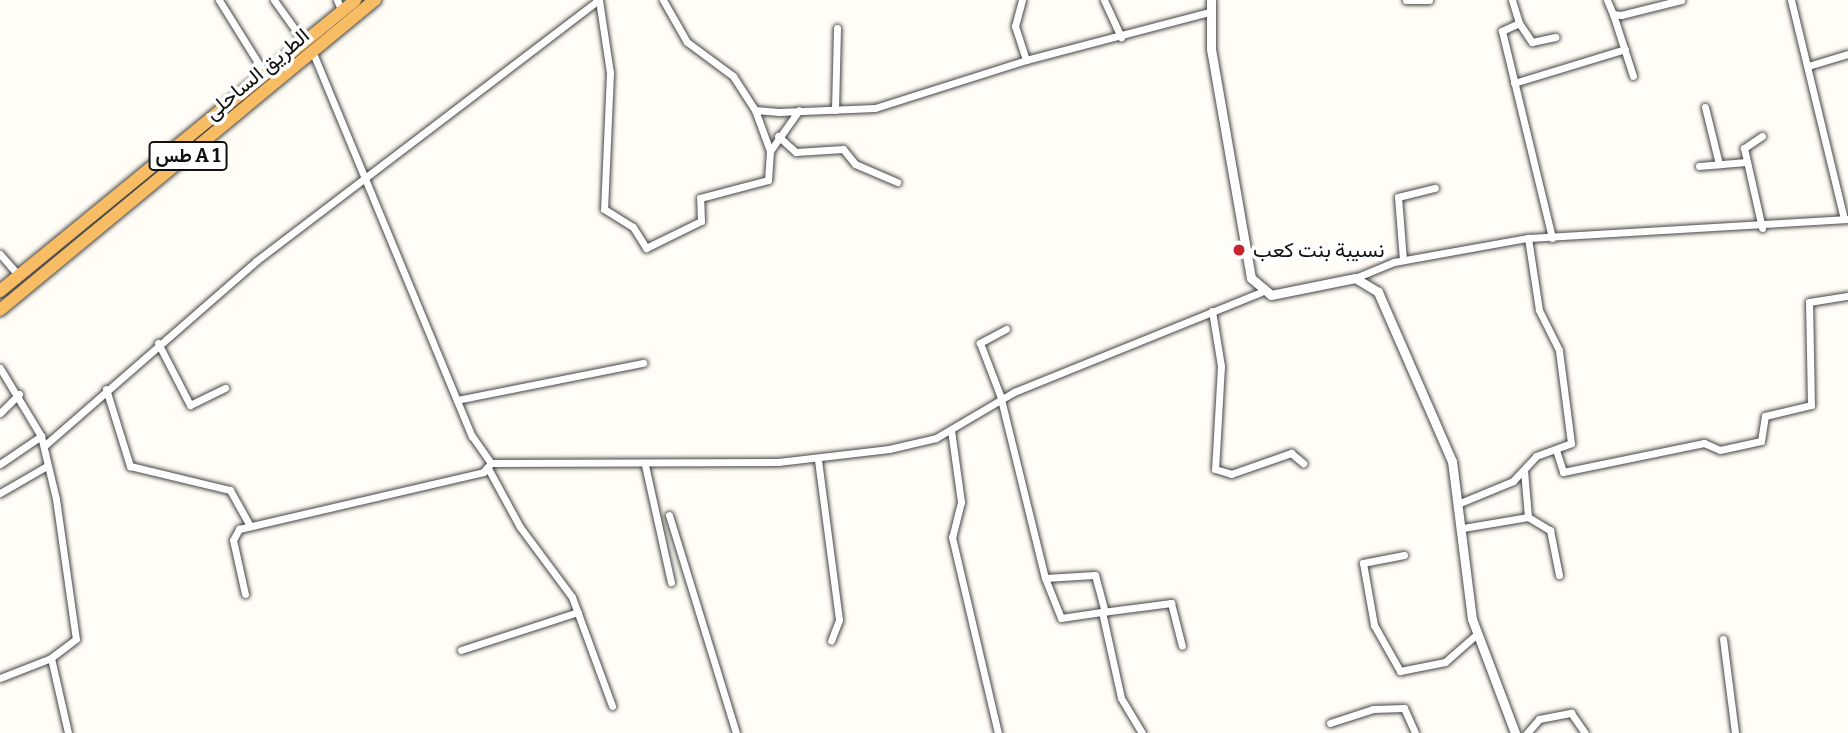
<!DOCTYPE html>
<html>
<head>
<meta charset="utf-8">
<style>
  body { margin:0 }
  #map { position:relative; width:1848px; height:733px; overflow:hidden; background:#fffdf5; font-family:Bitter,Vazirmatn,serif }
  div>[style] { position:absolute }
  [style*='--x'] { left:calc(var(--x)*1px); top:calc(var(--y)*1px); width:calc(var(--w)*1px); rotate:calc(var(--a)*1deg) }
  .roads { filter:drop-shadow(0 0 2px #444) drop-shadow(0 0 2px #444) }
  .minor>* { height:7px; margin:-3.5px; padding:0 3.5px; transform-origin:3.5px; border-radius:3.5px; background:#fff }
  .tertiary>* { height:9px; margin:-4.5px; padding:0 4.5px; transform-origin:4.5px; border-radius:4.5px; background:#fff }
  .trunk>* { height:12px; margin:-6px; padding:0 6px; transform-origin:6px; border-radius:6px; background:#f7bc64 }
  .dots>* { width:19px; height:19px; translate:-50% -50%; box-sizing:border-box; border:4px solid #fff; border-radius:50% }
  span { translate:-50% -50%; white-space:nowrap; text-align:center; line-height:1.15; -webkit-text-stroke:7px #fff; paint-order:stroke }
  .shield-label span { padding:2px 5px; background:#fff; border:2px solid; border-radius:5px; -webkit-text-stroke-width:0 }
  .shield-label { font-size:19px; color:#111; font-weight:700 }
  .street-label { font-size:21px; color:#111 }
  .poi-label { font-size:21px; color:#111 }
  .left { translate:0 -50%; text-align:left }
</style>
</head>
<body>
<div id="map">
  <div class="roads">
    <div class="minor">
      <div style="--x:219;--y:0;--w:87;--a:58.1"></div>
      <div style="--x:274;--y:0;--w:52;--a:54.5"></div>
      <div style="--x:337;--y:0;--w:12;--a:66"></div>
      <div style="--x:599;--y:0;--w:74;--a:81.4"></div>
      <div style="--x:610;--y:73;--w:136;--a:92.5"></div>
      <div style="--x:604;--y:209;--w:34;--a:32"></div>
      <div style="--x:633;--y:227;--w:25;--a:58"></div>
      <div style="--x:646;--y:248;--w:61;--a:-26.1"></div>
      <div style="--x:701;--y:221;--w:23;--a:-92"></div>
      <div style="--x:700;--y:198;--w:70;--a:-14.8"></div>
      <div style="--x:768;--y:180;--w:29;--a:-86"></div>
      <div style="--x:770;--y:151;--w:50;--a:-54.7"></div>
      <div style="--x:663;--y:0;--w:48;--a:60.3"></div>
      <div style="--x:687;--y:42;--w:57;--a:36.5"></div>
      <div style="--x:733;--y:76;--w:40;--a:57.1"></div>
      <div style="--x:755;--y:110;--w:24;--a:5"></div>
      <div style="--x:779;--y:112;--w:96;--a:-2.4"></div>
      <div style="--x:875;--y:108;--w:158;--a:-17.6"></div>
      <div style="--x:1026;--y:60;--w:189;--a:-14.7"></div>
      <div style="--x:1022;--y:0;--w:27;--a:105"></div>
      <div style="--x:1015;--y:26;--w:36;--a:72"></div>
      <div style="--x:1104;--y:0;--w:41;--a:65.3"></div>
      <div style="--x:1406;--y:0;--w:23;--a:0"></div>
      <div style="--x:1512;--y:0;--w:24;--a:73"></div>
      <div style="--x:1519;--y:23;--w:19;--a:155"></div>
      <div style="--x:1502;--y:31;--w:213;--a:76.4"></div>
      <div style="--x:1607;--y:0;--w:15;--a:67"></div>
      <div style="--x:1613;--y:14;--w:8;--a:7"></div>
      <div style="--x:1621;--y:15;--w:62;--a:-14"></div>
      <div style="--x:1791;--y:0;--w:225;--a:76.4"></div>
      <div style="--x:1613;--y:14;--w:65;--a:72.1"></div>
      <div style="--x:1519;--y:23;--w:23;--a:56"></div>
      <div style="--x:1532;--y:42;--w:24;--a:-12"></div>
      <div style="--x:313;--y:53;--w:415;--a:67.5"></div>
      <div style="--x:472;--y:436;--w:33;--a:55"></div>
      <div style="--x:491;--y:463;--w:287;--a:-0.2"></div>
      <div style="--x:778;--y:462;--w:112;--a:-6.7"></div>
      <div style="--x:889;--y:449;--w:48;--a:-13.2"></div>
      <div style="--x:936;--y:438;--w:91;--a:-30.5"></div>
      <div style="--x:1014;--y:392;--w:266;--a:-22"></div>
      <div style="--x:1808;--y:66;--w:42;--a:-16.7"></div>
      <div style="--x:1514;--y:83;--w:116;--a:-17"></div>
      <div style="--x:1705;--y:107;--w:59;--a:76.2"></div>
      <div style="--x:755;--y:110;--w:44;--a:69.9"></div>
      <div style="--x:835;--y:110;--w:82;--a:-88.6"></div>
      <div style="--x:778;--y:136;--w:24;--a:42"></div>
      <div style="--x:796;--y:152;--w:47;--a:-3.7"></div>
      <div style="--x:843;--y:149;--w:19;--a:51"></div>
      <div style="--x:855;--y:164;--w:46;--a:23.2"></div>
      <div style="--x:1762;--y:136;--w:22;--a:146"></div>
      <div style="--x:1744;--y:148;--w:82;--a:77.3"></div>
      <div style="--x:1699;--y:166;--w:47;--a:-4.9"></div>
      <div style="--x:0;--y:254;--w:29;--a:49"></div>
      <div style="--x:1403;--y:260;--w:63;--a:-94.5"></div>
      <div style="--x:1398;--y:197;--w:38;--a:-14"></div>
      <div style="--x:1355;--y:278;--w:42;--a:-22.3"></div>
      <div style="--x:1394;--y:262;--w:136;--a:-10.2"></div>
      <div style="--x:1528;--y:238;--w:321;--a:-3.4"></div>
      <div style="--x:1212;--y:311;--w:56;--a:80.7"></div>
      <div style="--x:1221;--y:366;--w:103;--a:93.3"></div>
      <div style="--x:1215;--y:469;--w:17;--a:17"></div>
      <div style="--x:1231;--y:474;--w:64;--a:-19.3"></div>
      <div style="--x:1291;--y:453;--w:16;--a:40"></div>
      <div style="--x:1006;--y:329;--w:30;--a:152"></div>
      <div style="--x:980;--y:343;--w:56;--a:69"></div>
      <div style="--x:1000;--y:395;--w:188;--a:76.2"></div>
      <div style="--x:1045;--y:578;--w:43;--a:68.2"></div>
      <div style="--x:1061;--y:618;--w:41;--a:-8.3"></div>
      <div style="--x:1102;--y:612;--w:88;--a:77.5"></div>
      <div style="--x:1121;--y:698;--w:41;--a:59"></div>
      <div style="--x:158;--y:343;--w:70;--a:62.7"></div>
      <div style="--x:190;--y:405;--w:39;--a:-26"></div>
      <div style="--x:0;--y:368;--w:79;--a:58.9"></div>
      <div style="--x:41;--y:436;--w:65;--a:76.6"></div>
      <div style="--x:56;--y:499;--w:141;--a:81.9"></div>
      <div style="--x:76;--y:639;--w:31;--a:143"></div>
      <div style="--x:51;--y:658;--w:77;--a:77.2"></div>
      <div style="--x:106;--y:389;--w:81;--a:72.7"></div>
      <div style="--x:130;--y:466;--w:103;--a:13.5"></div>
      <div style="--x:230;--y:490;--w:41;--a:60.9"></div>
      <div style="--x:457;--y:400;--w:190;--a:-11.3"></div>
      <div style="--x:0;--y:413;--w:27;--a:-45"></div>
      <div style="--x:951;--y:430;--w:73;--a:82.1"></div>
      <div style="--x:961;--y:502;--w:36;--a:104"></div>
      <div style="--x:952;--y:537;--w:201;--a:76.8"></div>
      <div style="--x:44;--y:446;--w:281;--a:-41.1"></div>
      <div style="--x:256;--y:261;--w:431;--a:-37.3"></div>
      <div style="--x:1556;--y:450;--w:23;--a:72"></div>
      <div style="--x:1563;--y:472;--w:144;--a:-11.6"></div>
      <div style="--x:1704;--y:443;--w:17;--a:24"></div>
      <div style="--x:1720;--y:450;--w:42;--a:-12.4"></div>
      <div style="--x:1761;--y:441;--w:25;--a:-81"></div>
      <div style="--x:1765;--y:416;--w:47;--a:-13.4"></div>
      <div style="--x:1811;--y:405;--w:103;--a:-91.1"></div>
      <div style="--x:1809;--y:302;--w:39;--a:-9"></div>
      <div style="--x:818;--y:460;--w:161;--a:82.5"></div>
      <div style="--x:839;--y:620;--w:22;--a:111"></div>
      <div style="--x:0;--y:464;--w:50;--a:-34.3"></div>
      <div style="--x:645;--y:465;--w:120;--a:77.5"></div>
      <div style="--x:489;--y:470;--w:65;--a:61.5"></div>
      <div style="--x:520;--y:527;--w:87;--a:53.4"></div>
      <div style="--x:572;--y:597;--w:116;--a:69.8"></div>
      <div style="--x:0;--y:493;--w:54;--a:-29.9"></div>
      <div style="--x:1460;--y:503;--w:57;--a:-22.5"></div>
      <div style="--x:1513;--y:481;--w:34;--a:-47"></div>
      <div style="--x:1536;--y:456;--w:37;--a:-20"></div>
      <div style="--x:1571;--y:443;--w:94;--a:-97.4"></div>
      <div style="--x:1559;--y:350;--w:45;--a:-116.6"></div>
      <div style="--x:1539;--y:310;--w:73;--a:-98.7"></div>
      <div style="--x:669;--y:515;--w:228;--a:72.9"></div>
      <div style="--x:1528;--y:517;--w:26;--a:31"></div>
      <div style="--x:1550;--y:530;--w:46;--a:78.7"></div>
      <div style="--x:1463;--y:528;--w:66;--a:-9.6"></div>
      <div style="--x:1528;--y:517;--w:47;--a:-94.9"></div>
      <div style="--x:1404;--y:555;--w:42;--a:169"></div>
      <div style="--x:1363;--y:563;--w:63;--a:79.9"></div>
      <div style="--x:1374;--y:625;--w:53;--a:60.5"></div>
      <div style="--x:1400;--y:671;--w:46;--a:-11.3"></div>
      <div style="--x:1445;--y:662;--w:43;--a:-41.2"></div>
      <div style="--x:1045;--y:578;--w:50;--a:-3.4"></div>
      <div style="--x:1095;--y:575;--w:38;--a:75"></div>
      <div style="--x:245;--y:594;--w:55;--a:-102.5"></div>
      <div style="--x:233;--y:540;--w:13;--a:-61"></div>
      <div style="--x:239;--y:529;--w:251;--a:-13.1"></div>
      <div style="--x:483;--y:472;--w:12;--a:-48"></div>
      <div style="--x:1102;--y:612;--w:70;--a:-7.4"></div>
      <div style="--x:1171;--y:603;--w:44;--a:75.7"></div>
      <div style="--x:1723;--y:639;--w:95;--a:82.7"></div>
      <div style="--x:461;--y:650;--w:123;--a:-18"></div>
      <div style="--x:0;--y:678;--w:55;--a:-21.4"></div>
      <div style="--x:1330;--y:723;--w:45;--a:-18"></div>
      <div style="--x:1373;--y:709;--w:31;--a:-2"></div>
      <div style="--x:1404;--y:708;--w:27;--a:66"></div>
      <div style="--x:1527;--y:733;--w:18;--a:-49"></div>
      <div style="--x:1539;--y:719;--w:33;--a:-11"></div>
      <div style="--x:1571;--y:713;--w:24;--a:55"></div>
    </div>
    <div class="tertiary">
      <div style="--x:1211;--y:0;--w:49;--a:90"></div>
      <div style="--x:1211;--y:49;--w:232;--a:80.1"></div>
      <div style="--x:1251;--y:278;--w:26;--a:40"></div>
      <div style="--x:1271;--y:295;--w:86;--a:-11.4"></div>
      <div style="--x:1355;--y:278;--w:27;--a:31"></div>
      <div style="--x:1378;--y:292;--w:184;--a:66.4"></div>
      <div style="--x:1452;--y:461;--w:159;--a:82.8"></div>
      <div style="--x:1472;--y:619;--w:122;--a:69.3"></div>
    </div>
    <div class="trunk">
      <div style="--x:0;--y:291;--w:459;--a:-39.3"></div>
      <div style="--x:0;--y:310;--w:487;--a:-39.6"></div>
    </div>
  </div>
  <div class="dots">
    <div style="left:1239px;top:250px;background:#c4262e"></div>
  </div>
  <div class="shield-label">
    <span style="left:188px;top:156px">طس A 1</span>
  </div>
  <div class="street-label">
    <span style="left:257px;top:74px;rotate:-40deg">الطريق الساحلى</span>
  </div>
  <div class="poi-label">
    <span class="left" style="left:1253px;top:250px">نسيبة بنت كعب</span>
  </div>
</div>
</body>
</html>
